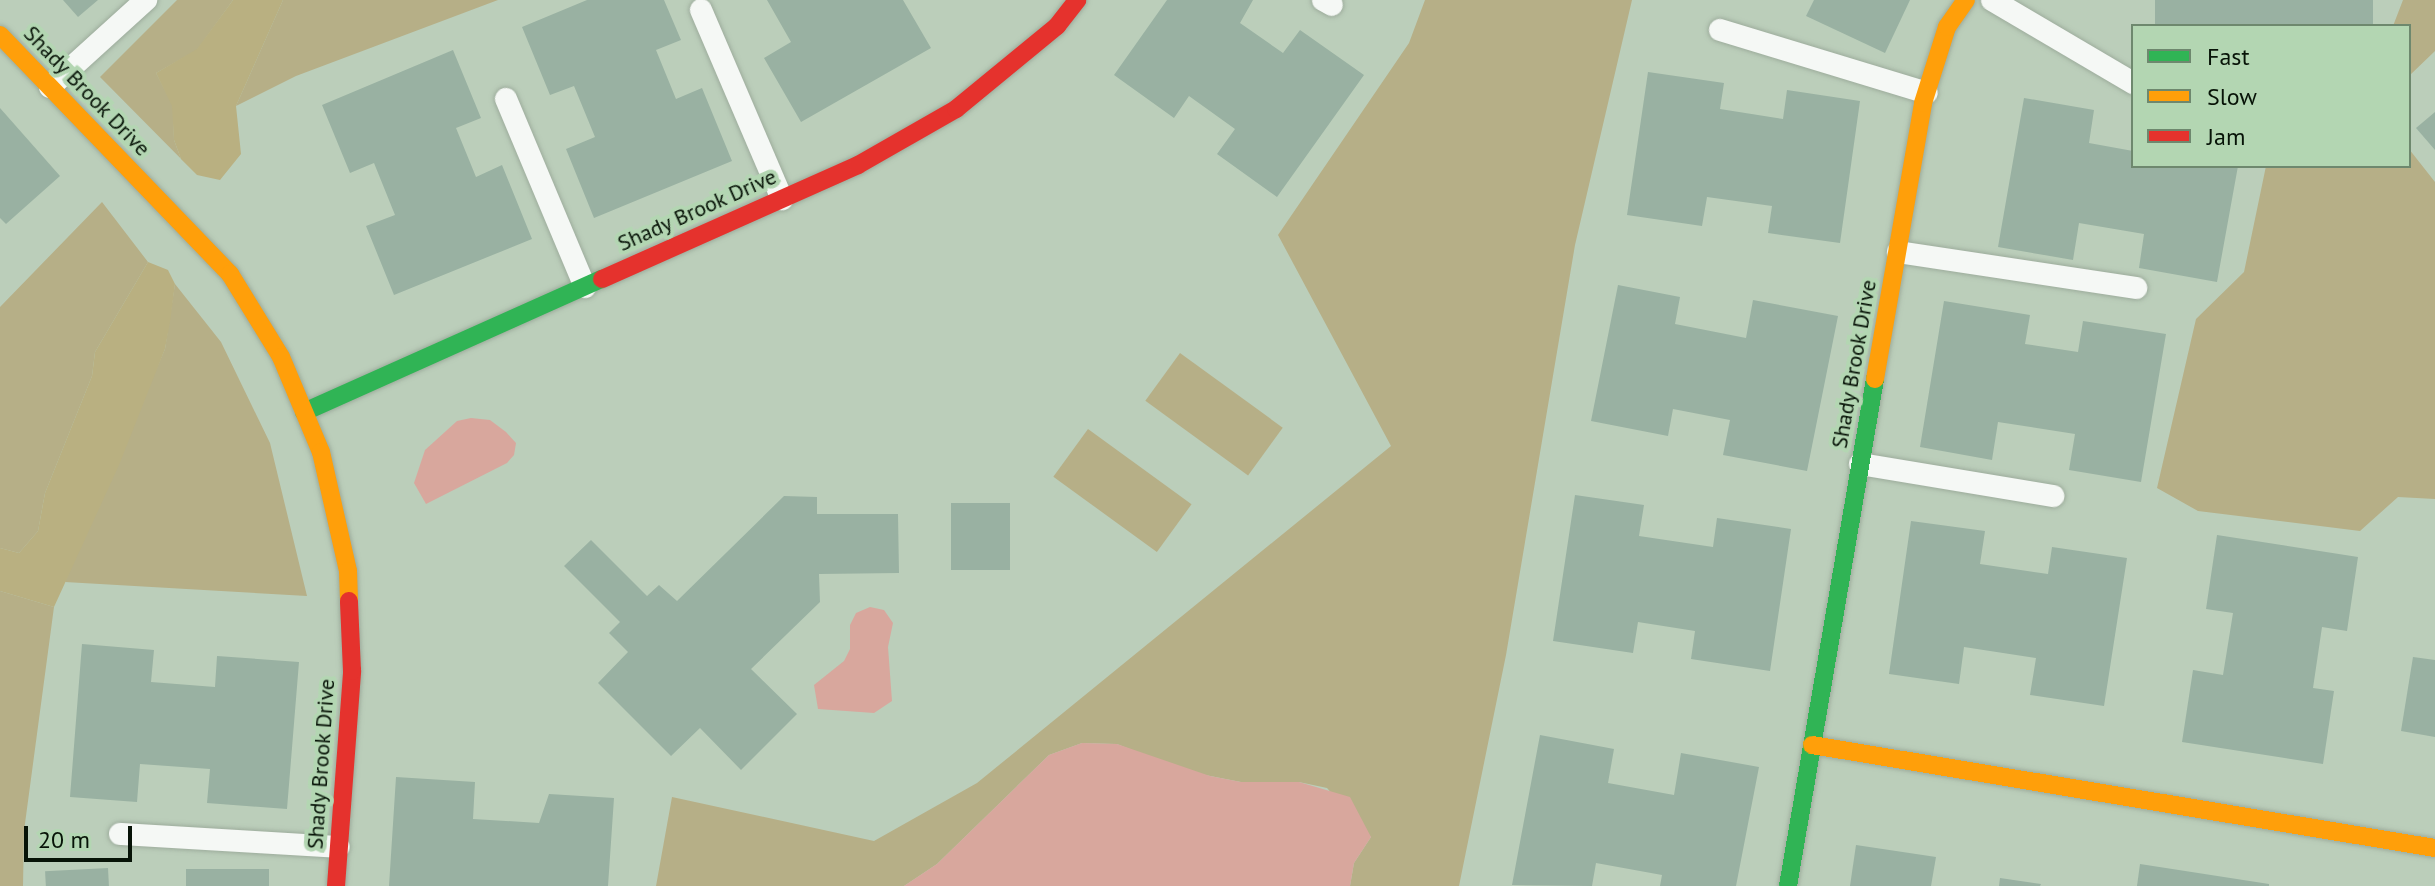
<!DOCTYPE html>
<html>
<head>
<meta charset="utf-8">
<style>
  body { margin:0 }
  #map { position:relative; width:2435px; height:886px; overflow:hidden; background:#bbceba; font-family:"PT Sans",sans-serif }
  div>[style] { position:absolute }
  [style*='--x'] { left:calc(var(--x)*1px); top:calc(var(--y)*1px); width:calc(var(--w)*1px); rotate:calc(var(--a)*1deg) }
  .green>* { inset:0; background:#b6af87; transform-origin:0 0 }
  .forest>* { inset:0; background:#b9b081 }
  .water>* { inset:0; background:#d8a79d }
  .building>* { inset:0; background:#99b1a2; transform-origin:0 0 }
  .roads { filter:drop-shadow(0 0 2px #9dac9c) drop-shadow(0 0 2px #9dac9c) }
  .lane>* { height:22px; margin:-11px; padding:0 11px; transform-origin:11px; border-radius:11px; background:#f5f8f5 }
  .fast>* { height:18px; margin:-9px; padding:0 9px; transform-origin:9px; border-radius:9px; background:#30b455 }
  .slow>* { height:18px; margin:-9px; padding:0 9px; transform-origin:9px; border-radius:9px; background:#ff9f0a }
  .jam>* { height:18px; margin:-9px; padding:0 9px; transform-origin:9px; border-radius:9px; background:#e5322d }
  span { translate:-50% -50%; white-space:nowrap; text-align:center; line-height:1.15; -webkit-text-stroke:8px #b3d6b2; paint-order:stroke }
  .street-label { font-size:22px; color:#071307 }
  .legend { position:absolute; left:2131px; top:24px; width:280px; height:144px; box-sizing:border-box; background:#b3d6b2; border:2px solid #6e886e; margin:0; padding:10px 14px; list-style:none; font-size:24px; color:#071307 }
  .legend li { display:flex; align-items:center; gap:16px; height:40px }
  .legend b { width:40px; border:2px solid #6e886e }
  .scale { position:absolute; left:24px; top:826px; width:108px; height:36px; box-sizing:border-box; border:4px solid #071307; border-top:0; padding-left:10px; font-size:24px; line-height:28px; white-space:nowrap; color:#071307; -webkit-text-stroke:6px #b3d6b2; paint-order:stroke }
</style>
</head>
<body>
<div id="map">
  <div class="green">
    <div style="clip-path:polygon(177px 0,233px 0,197px 50px,156px 73px,173px 106px,174px 140px,181px 159px,197px 175px,100px 77px)"></div>
    <div style="clip-path:polygon(283px 0,498px 0,296px 76px,236px 106px)"></div>
    <div style="clip-path:polygon(1425px 0,1632px 0,1575px 245px,1506px 655px,1459px 886px,1350px 886px,1354px 863px,1371px 837px,1327px 788px,1299px 782px,1241px 782px,1185px 771px,1117px 744px,1082px 743px,1049px 755px,937px 864px,904px 886px,656px 886px,672px 797px,874px 841px,977px 783px,1391px 446px,1278px 235px,1409px 43px)"></div>
    <div style="clip-path:polygon(2403px 0,2435px 0,2435px 51px,2409px 76px,2409px 26px,2393px 26px)"></div>
    <div style="clip-path:polygon(2409px 149px,2435px 182px,2435px 499px,2398px 497px,2360px 531px,2198px 511px,2157px 488px,2196px 319px,2244px 272px,2266px 166px,2409px 166px)"></div>
    <div style="clip-path:polygon(102px 202px,148px 262px,95px 352px,92px 376px,45px 493px,38px 531px,19px 553px,0 548px,0 307px)"></div>
    <div style="clip-path:polygon(175px 284px,221px 342px,270px 443px,307px 596px,65px 582px,165px 349px)"></div>
    <div style="left:1180px;top:353px;width:127px;height:59px;rotate:36deg"></div>
    <div style="left:1088px;top:429px;width:128px;height:59px;rotate:36deg"></div>
    <div style="clip-path:polygon(0 591px,54px 607px,24px 831px,23px 886px,0 886px)"></div>
  </div>
  <div class="forest">
    <div style="clip-path:polygon(233px 0,283px 0,236px 106px,241px 154px,220px 180px,197px 175px,181px 159px,174px 140px,172px 106px,156px 73px,197px 49px)"></div>
    <div style="clip-path:polygon(148px 262px,168px 270px,175px 284px,170px 322px,165px 349px,119px 465px,54px 607px,0 591px,0 548px,19px 553px,38px 531px,45px 493px,92px 376px,95px 352px)"></div>
  </div>
  <div class="water">
    <div style="clip-path:polygon(471px 418px,490px 420px,506px 432px,516px 443px,514px 455px,507px 463px,426px 504px,414px 483px,425px 450px,457px 421px)"></div>
    <div style="clip-path:polygon(870px 607px,884px 610px,893px 623px,888px 647px,892px 701px,874px 713px,818px 709px,814px 685px,844px 661px,850px 649px,850px 625px,856px 613px)"></div>
    <div style="clip-path:polygon(1082px 743px,1117px 744px,1210px 776px,1241px 782px,1299px 782px,1350px 797px,1371px 837px,1354px 863px,1350px 886px,904px 886px,937px 864px,1049px 755px)"></div>
  </div>
  <div class="building">
    <div style="clip-path:polygon(63px 0,98px 0,78px 17px)"></div>
    <div style="clip-path:polygon(587px 0,664px 0,681px 40px,656px 50px,676px 99px,702px 88px,732px 161px,594px 218px,566px 149px,595px 137px,574px 86px,550px 95px,522px 27px)"></div>
    <div style="clip-path:polygon(767px 0,903px 0,931px 48px,801px 122px,764px 58px,791px 42px)"></div>
    <div style="clip-path:polygon(1167px 0,1253px 0,1240px 23px,1283px 53px,1300px 30px,1364px 75px,1277px 197px,1217px 154px,1235px 129px,1189px 96px,1174px 118px,1114px 75px)"></div>
    <div style="clip-path:polygon(1814px 0,1910px 0,1885px 53px,1806px 16px)"></div>
    <div style="left:2155px;top:0;width:218px;height:26px"></div>
    <div style="clip-path:polygon(453px 50px,481px 118px,456px 128px,476px 177px,502px 165px,532px 239px,394px 295px,366px 226px,395px 215px,374px 163px,350px 173px,322px 105px)"></div>
    <div style="clip-path:polygon(1648px 72px,1724px 83px,1720px 109px,1783px 119px,1787px 90px,1860px 101px,1840px 243px,1768px 233px,1772px 206px,1707px 197px,1702px 226px,1627px 215px)"></div>
    <div style="clip-path:polygon(2024px 98px,2094px 110px,2089px 143px,2133px 151px,2133px 166px,2238px 166px,2217px 282px,2139px 268px,2144px 234px,2079px 223px,2073px 260px,1998px 247px)"></div>
    <div style="clip-path:polygon(0 108px,60px 176px,6px 224px,0 218px)"></div>
    <div style="clip-path:polygon(2435px 112px,2435px 150px,2416px 128px)"></div>
    <div style="clip-path:polygon(1618px 285px,1680px 297px,1675px 324px,1746px 338px,1753px 300px,1838px 316px,1807px 471px,1723px 455px,1730px 420px,1673px 409px,1668px 436px,1591px 421px)"></div>
    <div style="clip-path:polygon(1944px 301px,2030px 315px,2025px 344px,2078px 352px,2083px 321px,2166px 334px,2141px 482px,2069px 470px,2075px 434px,1998px 422px,1992px 460px,1920px 447px)"></div>
    <div style="clip-path:polygon(1575px 495px,1644px 505px,1639px 536px,1713px 547px,1717px 518px,1791px 529px,1770px 671px,1691px 659px,1695px 631px,1638px 622px,1633px 653px,1553px 641px)"></div>
    <div style="clip-path:polygon(784px 496px,817px 497px,817px 514px,898px 514px,899px 573px,819px 574px,820px 602px,751px 669px,797px 714px,741px 770px,700px 728px,671px 756px,598px 683px,628px 652px,609px 633px,620px 622px,564px 566px,591px 540px,647px 596px,659px 585px,677px 601px)"></div>
    <div style="left:951px;top:503px;width:59px;height:67px"></div>
    <div style="clip-path:polygon(1911px 521px,1985px 531px,1980px 564px,2048px 574px,2052px 547px,2127px 558px,2104px 706px,2030px 695px,2036px 658px,1964px 647px,1959px 684px,1889px 674px)"></div>
    <div style="clip-path:polygon(2217px 535px,2358px 557px,2347px 631px,2322px 627px,2313px 688px,2334px 691px,2323px 764px,2182px 742px,2193px 670px,2223px 675px,2233px 613px,2206px 609px)"></div>
    <div style="clip-path:polygon(82px 644px,154px 650px,151px 682px,215px 687px,217px 656px,299px 662px,287px 809px,207px 803px,210px 769px,140px 764px,137px 802px,70px 797px)"></div>
    <div style="clip-path:polygon(2413px 657px,2435px 660px,2435px 737px,2401px 731px)"></div>
    <div style="clip-path:polygon(1540px 735px,1614px 749px,1608px 783px,1674px 795px,1681px 753px,1759px 767px,1736px 886px,1660px 886px,1662px 875px,1596px 863px,1592px 886px,1512px 885px)"></div>
    <div style="clip-path:polygon(396px 777px,475px 782px,473px 819px,539px 823px,549px 794px,614px 798px,608px 886px,389px 886px)"></div>
    <div style="clip-path:polygon(1856px 845px,1936px 857px,1931px 886px,1850px 886px)"></div>
    <div style="clip-path:polygon(2140px 864px,2269px 884px,2269px 886px,2137px 886px)"></div>
    <div style="left:108px;top:868px;width:18px;height:63px;rotate:87deg"></div>
    <div style="left:269px;top:869px;width:17px;height:83px;rotate:90deg"></div>
    <div style="clip-path:polygon(2000px 878px,2041px 884px,2040px 886px,1999px 886px)"></div>
  </div>
  <div class="roads">
    <div class="lane">
      <div style="--x:1323;--y:0;--w:10;--a:29"></div>
      <div style="--x:1992;--y:0;--w:164;--a:30.5"></div>
      <div style="--x:701;--y:10;--w:206;--a:66.8"></div>
      <div style="--x:1720;--y:30;--w:216;--a:16.9"></div>
      <div style="--x:50;--y:87;--w:130;--a:-42.2"></div>
      <div style="--x:506;--y:99;--w:204;--a:67.2"></div>
      <div style="--x:1898;--y:252;--w:241;--a:8.6"></div>
      <div style="--x:1860;--y:464;--w:196;--a:9.4"></div>
      <div style="--x:120;--y:834;--w:219;--a:3.4"></div>
    </div>
    <div class="fast">
      <div style="--x:304;--y:412;--w:326;--a:-24.1"></div>
      <div style="--x:1788;--y:886;--w:514;--a:-80.26"></div>
    </div>
    <div class="slow">
      <div style="--x:0;--y:35;--w:332;--a:46.1"></div>
      <div style="--x:230;--y:274;--w:97;--a:58.4"></div>
      <div style="--x:281;--y:357;--w:103;--a:67.2"></div>
      <div style="--x:321;--y:452;--w:122;--a:77.2"></div>
      <div style="--x:348;--y:571;--w:30;--a:88"></div>
      <div style="--x:1875;--y:379;--w:280;--a:-80.1"></div>
      <div style="--x:1923;--y:103;--w:80;--a:-72.5"></div>
      <div style="--x:1947;--y:27;--w:33;--a:-55"></div>
      <div style="--x:1812;--y:745;--w:631;--a:9.39"></div>
    </div>
    <div class="jam">
      <div style="--x:602;--y:279;--w:280;--a:-24"></div>
      <div style="--x:858;--y:165;--w:113;--a:-29.7"></div>
      <div style="--x:956;--y:109;--w:131;--a:-39.4"></div>
      <div style="--x:1057;--y:26;--w:33;--a:-52"></div>
      <div style="--x:336;--y:886;--w:216;--a:-85.7"></div>
      <div style="--x:352;--y:671;--w:70;--a:-92.5"></div>
    </div>
  </div>
  <div class="street-label">
    <span style="left:87px;top:91px;rotate:46deg">Shady Brook Drive</span>
    <span style="left:697px;top:210px;rotate:-24deg">Shady Brook Drive</span>
    <span style="left:1854px;top:364px;rotate:-80deg">Shady Brook Drive</span>
    <span style="left:321px;top:764px;rotate:-86deg">Shady Brook Drive</span>
  </div>
  <ul class="legend">
  <li><b style="height:10px;background:#30b455"></b>Fast</li>
  <li><b style="height:10px;background:#ff9f0a"></b>Slow</li>
  <li><b style="height:10px;background:#e5322d"></b>Jam</li>
  </ul>
  <div class="scale">20 m</div>
</div>
</body>
</html>
